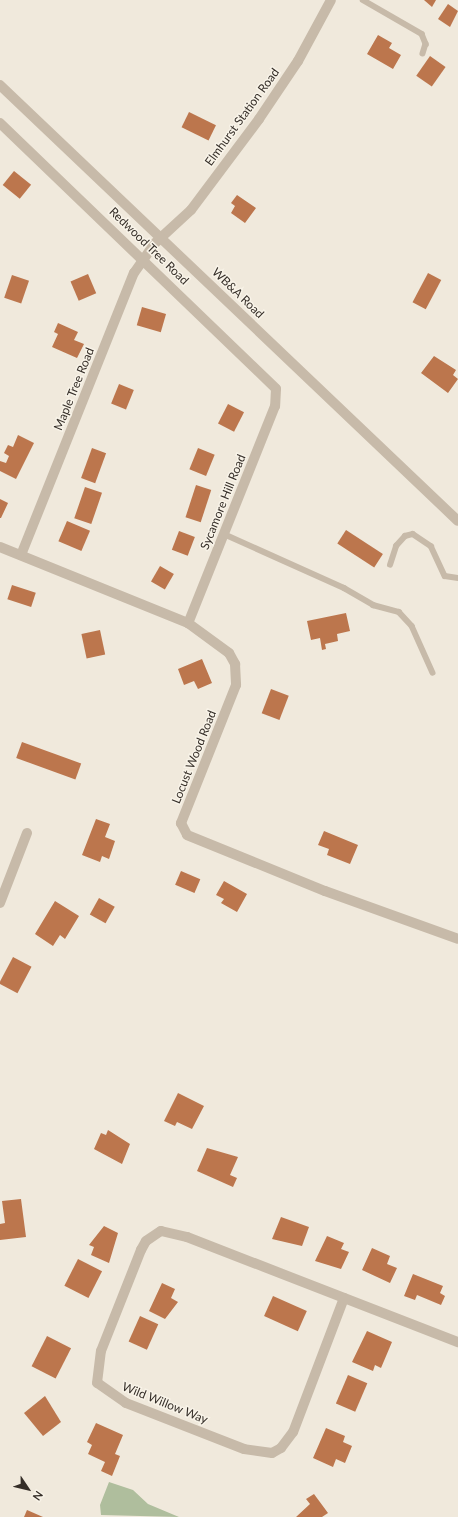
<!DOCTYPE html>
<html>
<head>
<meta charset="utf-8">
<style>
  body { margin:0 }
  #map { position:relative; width:458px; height:1517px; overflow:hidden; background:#f0e9dc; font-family:Lato,sans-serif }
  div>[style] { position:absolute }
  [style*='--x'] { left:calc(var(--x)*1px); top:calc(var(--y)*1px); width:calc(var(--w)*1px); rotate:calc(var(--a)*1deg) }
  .green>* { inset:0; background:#afbe9d }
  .building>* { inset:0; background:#bc764d; transform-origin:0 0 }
  .service>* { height:5.5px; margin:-2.75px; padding:0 2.75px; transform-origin:2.75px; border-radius:2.75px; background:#c7baa9 }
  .minor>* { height:10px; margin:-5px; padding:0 5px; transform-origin:5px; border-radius:5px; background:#c7baa9 }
  .tertiary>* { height:10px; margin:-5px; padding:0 5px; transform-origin:5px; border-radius:5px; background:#c7baa9 }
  span { translate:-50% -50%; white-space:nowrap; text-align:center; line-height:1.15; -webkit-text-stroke:3px #f8f3e8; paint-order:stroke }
  .street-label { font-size:12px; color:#352e28 }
  .north { position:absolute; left:8px; top:1469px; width:40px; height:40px; -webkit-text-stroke:3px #f8f3e8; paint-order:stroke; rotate:125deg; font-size:11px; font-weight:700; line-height:16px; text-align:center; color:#352e28 }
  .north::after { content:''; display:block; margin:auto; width:14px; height:18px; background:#352e28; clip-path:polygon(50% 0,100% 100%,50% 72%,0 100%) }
</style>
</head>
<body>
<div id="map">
  <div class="green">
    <div style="clip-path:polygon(109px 1482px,133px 1490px,148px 1504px,179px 1517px,101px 1515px,100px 1505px)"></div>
  </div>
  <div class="building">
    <div style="clip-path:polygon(424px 0,436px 0,432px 7px)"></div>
    <div style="clip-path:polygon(448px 4px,458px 11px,450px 27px,438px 19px)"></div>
    <div style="clip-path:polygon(378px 35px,392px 43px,389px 48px,401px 55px,393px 69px,367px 54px)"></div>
    <div style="left:430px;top:56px;width:19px;height:24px;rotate:35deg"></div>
    <div style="left:189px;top:112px;width:30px;height:17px;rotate:26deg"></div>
    <div style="left:14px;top:171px;width:22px;height:18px;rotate:39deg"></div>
    <div style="clip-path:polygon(237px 195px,256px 208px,245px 223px,231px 213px,235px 206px,231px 203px)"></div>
    <div style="left:428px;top:273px;width:15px;height:33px;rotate:28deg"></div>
    <div style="left:88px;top:274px;width:21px;height:19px;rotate:67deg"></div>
    <div style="left:12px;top:275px;width:18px;height:24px;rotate:19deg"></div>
    <div style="left:142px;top:307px;width:25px;height:19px;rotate:16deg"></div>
    <div style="clip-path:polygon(58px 323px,78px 332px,74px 340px,84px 344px,77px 358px,52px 347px,58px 334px,54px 332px)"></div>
    <div style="clip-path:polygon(434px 356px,456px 370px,453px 375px,458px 379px,448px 393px,421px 373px)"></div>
    <div style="left:119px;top:384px;width:16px;height:21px;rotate:22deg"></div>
    <div style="left:228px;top:404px;width:18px;height:22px;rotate:27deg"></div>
    <div style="clip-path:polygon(18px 435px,34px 443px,16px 479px,0 471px,0 461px,6px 463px,9px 456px,4px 453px,8px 445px,13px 447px)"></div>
    <div style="left:92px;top:448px;width:15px;height:32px;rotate:20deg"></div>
    <div style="left:198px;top:448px;width:18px;height:23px;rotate:22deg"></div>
    <div style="left:196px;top:485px;width:16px;height:34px;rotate:18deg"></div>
    <div style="left:85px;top:487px;width:18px;height:33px;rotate:19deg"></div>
    <div style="clip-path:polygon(0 499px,8px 503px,1px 518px,0 518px)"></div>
    <div style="left:67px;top:521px;width:25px;height:22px;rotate:23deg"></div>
    <div style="left:346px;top:530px;width:44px;height:16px;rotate:33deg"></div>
    <div style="left:179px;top:531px;width:17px;height:20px;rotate:21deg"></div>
    <div style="left:160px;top:566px;width:16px;height:18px;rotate:30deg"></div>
    <div style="left:12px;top:585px;width:25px;height:15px;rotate:18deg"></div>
    <div style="clip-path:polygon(346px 613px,350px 631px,337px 634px,338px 641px,325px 644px,326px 649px,322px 650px,320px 638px,311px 640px,307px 621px)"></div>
    <div style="left:100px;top:630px;width:25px;height:19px;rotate:78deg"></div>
    <div style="clip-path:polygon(202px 659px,212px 683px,198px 689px,194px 681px,184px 685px,178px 669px)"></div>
    <div style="left:271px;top:689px;width:19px;height:26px;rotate:21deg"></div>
    <div style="left:22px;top:742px;width:63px;height:17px;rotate:20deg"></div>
    <div style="clip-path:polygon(96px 819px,110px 824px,105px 837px,115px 841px,109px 859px,102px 856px,100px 862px,82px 855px)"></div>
    <div style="clip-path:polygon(324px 831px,358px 845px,350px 864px,327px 855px,329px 849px,318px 845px)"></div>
    <div style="left:181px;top:871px;width:21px;height:15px;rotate:23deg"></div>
    <div style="clip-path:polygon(224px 881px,247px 894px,237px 912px,221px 903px,224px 899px,216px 895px)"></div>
    <div style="left:99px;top:898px;width:18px;height:19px;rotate:29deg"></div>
    <div style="clip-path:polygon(55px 901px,79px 916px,65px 939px,60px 935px,53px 946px,35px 934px)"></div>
    <div style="left:13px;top:957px;width:21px;height:30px;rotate:28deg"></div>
    <div style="clip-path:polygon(178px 1093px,204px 1106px,192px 1129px,177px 1122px,175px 1126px,164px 1121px)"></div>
    <div style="clip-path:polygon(108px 1130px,130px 1144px,122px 1164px,94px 1149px,101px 1133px,106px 1135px)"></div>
    <div style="clip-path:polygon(207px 1148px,238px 1157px,230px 1175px,237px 1178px,233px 1187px,197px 1171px)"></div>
    <div style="clip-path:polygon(21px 1199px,26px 1237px,0 1240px,0 1224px,5px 1223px,2px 1201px)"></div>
    <div style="clip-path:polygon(281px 1217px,309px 1227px,302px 1246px,272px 1239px)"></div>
    <div style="clip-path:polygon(104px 1226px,118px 1233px,109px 1263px,91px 1255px,94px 1247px,89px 1245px)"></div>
    <div style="clip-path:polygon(327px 1236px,344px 1243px,341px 1249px,349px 1252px,341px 1269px,315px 1261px)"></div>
    <div style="clip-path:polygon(372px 1248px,390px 1256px,387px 1264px,397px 1268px,390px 1283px,362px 1270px)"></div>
    <div style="left:78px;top:1259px;width:27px;height:30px;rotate:27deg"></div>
    <div style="clip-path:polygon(413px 1274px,443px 1286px,440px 1293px,445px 1296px,441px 1305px,417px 1295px,415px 1300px,404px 1296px)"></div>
    <div style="clip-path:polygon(162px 1283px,175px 1289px,171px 1298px,178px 1302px,165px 1319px,149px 1311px)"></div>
    <div style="left:273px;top:1296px;width:37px;height:22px;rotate:24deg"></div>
    <div style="left:140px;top:1316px;width:20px;height:28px;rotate:24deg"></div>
    <div style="clip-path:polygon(367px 1331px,392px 1342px,381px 1368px,375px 1365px,373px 1371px,352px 1362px)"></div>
    <div style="left:47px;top:1336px;width:27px;height:34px;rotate:27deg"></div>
    <div style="left:348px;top:1375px;width:21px;height:31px;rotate:23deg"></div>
    <div style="clip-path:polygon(45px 1396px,61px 1422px,43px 1436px,24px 1413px)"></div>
    <div style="clip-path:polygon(96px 1423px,123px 1435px,115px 1454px,120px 1456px,112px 1476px,101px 1471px,105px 1462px,88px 1454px,92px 1445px,87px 1442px)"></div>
    <div style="clip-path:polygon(326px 1428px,345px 1436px,343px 1442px,352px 1446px,345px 1463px,336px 1459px,333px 1467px,313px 1458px)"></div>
    <div style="clip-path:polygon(314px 1494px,328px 1513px,322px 1517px,296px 1517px,310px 1504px,306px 1499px)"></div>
    <div style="clip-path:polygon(27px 1510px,43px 1517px,24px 1517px)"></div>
  </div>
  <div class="service">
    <div style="--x:363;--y:0;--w:68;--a:30"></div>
    <div style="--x:422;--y:34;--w:11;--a:68"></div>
    <div style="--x:426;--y:44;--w:10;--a:107"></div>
    <div style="--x:224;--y:534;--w:132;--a:24.2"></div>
    <div style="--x:344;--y:588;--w:34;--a:30"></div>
    <div style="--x:373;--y:605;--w:27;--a:15"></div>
    <div style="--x:399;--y:612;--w:19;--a:47"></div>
    <div style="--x:412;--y:626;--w:51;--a:65.9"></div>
    <div style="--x:390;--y:565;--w:20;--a:-72"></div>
    <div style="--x:396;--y:546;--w:13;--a:-48"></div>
    <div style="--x:405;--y:536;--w:8;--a:-14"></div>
    <div style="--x:413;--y:534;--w:22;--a:34"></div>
    <div style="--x:431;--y:546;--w:33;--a:65"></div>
    <div style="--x:445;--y:576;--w:13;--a:9"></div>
  </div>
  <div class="minor">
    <div style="--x:0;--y:123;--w:383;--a:43.9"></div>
    <div style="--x:276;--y:389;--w:17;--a:93"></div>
    <div style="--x:275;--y:406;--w:234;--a:111.8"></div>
    <div style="--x:0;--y:547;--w:203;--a:22"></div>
    <div style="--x:188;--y:623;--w:51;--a:36.2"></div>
    <div style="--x:229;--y:653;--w:13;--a:61"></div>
    <div style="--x:235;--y:664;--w:21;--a:87"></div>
    <div style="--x:236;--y:685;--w:149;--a:111.7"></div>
    <div style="--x:181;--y:823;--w:13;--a:63"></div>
    <div style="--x:187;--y:835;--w:149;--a:22.1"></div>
    <div style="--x:325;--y:891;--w:141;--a:19.8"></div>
    <div style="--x:21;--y:555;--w:304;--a:-68.2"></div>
    <div style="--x:134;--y:273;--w:35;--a:-55"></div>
    <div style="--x:154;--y:244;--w:50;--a:-42.6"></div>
    <div style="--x:191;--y:210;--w:114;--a:-53.2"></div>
    <div style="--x:259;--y:119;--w:70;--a:-56.1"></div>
    <div style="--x:298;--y:61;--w:69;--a:-61.6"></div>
    <div style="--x:0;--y:903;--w:75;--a:-68.9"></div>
    <div style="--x:344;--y:1298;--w:143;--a:110.8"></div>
    <div style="--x:293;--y:1432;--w:20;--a:127"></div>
    <div style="--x:281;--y:1448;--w:10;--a:151"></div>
    <div style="--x:272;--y:1453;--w:28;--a:-172"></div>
    <div style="--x:244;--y:1449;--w:127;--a:-158.7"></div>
    <div style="--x:126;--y:1403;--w:35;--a:-145"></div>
    <div style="--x:97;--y:1383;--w:32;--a:-83"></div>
    <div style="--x:101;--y:1351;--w:109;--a:-68.4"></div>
    <div style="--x:141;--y:1250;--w:10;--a:-61"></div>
    <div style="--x:146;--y:1241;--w:18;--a:-34"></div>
    <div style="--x:161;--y:1231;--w:27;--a:13"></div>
    <div style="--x:187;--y:1237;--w:291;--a:21.2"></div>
  </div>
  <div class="tertiary">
    <div style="--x:0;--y:85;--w:632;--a:43.59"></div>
  </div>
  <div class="street-label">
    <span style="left:242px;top:117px;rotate:-54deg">Elmhurst Station Road</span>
    <span style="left:149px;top:246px;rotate:44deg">Redwood Tree Road</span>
    <span style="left:238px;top:293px;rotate:44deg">WB&amp;A Road</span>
    <span style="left:74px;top:389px;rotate:-68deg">Maple Tree Road</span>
    <span style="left:223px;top:502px;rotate:-68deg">Sycamore Hill Road</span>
    <span style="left:194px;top:757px;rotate:-68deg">Locust Wood Road</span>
    <span style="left:165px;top:1403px;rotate:22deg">Wild Willow Way</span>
  </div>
  <div class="north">N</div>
</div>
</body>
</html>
